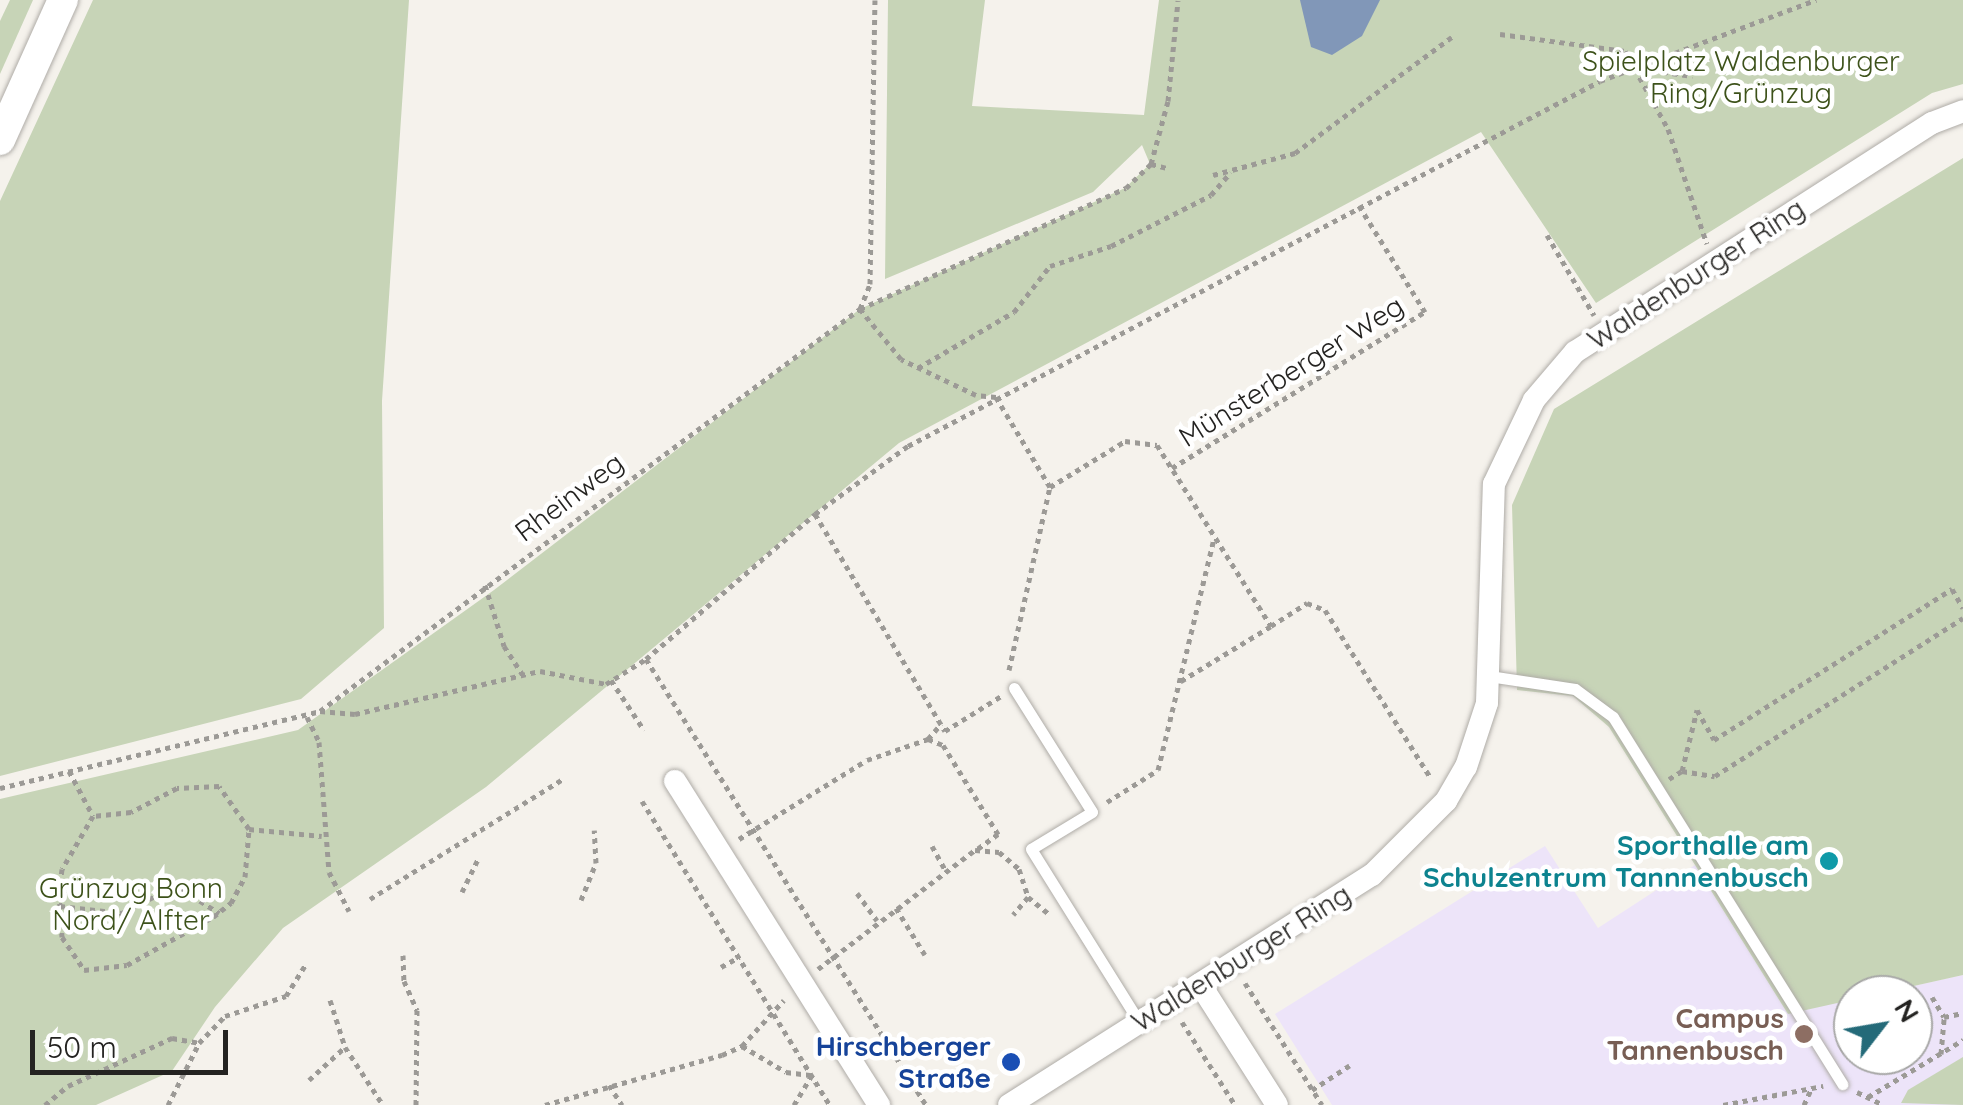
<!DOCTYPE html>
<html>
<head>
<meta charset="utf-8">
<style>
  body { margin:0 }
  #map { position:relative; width:1963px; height:1105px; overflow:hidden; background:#f5f2ec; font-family:Quicksand,sans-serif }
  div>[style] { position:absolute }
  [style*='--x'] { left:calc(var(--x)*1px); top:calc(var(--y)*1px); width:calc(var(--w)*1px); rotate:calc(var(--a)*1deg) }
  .education>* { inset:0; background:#ede4f9 }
  .green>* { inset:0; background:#c7d4b7 }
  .water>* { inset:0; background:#8197b8 }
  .path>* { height:5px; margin-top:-2.5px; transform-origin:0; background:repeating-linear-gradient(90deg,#9c9a96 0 5px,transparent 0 10px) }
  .roads { filter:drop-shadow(0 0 2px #afaca7) drop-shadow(0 0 2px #afaca7) }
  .lane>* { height:11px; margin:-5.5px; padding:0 5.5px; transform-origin:5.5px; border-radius:5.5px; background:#fff }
  .street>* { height:22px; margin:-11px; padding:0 11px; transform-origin:11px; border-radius:11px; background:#fff }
  .secondary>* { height:30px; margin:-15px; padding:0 15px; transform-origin:15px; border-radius:15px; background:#fff }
  .dots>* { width:28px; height:28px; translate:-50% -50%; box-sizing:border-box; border:5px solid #fff; border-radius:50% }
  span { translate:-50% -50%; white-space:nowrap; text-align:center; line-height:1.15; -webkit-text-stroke:9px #fff; paint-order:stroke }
  .park-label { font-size:28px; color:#3d521a }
  .street-label { font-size:28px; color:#242321 }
  .culture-label { font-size:28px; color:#0d838f; font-weight:700 }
  .right { translate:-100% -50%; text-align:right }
  .education-label { font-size:28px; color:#785e54; font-weight:700 }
  .transit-label { font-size:28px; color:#164399; font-weight:700 }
  .north { position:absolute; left:1833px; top:975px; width:100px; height:100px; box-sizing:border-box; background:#fff; border:2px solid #a7a7a6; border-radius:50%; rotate:59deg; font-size:28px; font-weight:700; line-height:40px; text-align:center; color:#242321 }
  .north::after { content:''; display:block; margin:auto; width:35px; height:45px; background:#246a79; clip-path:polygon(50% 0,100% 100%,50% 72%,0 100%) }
  .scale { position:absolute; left:30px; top:1030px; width:198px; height:45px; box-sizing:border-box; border:5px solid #242321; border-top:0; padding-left:12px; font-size:30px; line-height:35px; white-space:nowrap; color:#242321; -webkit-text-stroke:8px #fff; paint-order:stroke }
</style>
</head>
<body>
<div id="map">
  <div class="education">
    <div style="clip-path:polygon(1545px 846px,1598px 928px,1695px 865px,1788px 1013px,1853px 999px,1853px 1055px,1913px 1055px,1913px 995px,1872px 995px,1963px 975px,1963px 1105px,1332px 1105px,1275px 1014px)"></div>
  </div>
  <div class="green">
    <div style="clip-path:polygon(10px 0,33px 0,0 74px,0 21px)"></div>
    <div style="clip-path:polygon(93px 0,409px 0,382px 401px,384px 628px,301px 699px,0 776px,0 201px)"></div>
    <div style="clip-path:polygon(888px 0,985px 0,972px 106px,1144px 115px,1159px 0,1963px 0,1963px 84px,1932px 93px,1596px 303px,1481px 132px,899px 443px,486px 787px,283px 928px,215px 1007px,172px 1071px,96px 1105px,0 1105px,0 799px,298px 730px,494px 590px,860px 309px,1125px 188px,1150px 164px,1142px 145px,1093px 192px,885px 279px)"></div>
    <div style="clip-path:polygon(1963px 158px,1963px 975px,1788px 1014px,1609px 727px,1573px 696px,1517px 690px,1512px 505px,1554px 409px)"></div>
    <div style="clip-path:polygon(1963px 1057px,1963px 1105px,1901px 1103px,1908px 1090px)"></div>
  </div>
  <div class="water">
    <div style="clip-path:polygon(1300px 0,1380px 0,1362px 36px,1332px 55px,1311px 47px)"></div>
  </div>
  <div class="path">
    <div style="--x:1500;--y:34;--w:126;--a:7.7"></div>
    <div style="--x:1625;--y:51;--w:89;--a:61.1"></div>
    <div style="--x:1668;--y:129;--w:121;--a:71.3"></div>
    <div style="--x:1643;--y:69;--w:50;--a:8"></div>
    <div style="--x:1151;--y:164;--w:65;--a:-74.9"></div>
    <div style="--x:1168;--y:101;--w:101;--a:-84.3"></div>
    <div style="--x:1213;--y:175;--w:85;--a:-15"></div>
    <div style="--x:1295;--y:153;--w:195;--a:-36.5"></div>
    <div style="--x:1547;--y:235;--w:93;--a:59.6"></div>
    <div style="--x:918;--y:368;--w:111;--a:-30.3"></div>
    <div style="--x:1014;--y:312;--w:58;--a:-52"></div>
    <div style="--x:1050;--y:266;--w:64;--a:-18.2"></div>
    <div style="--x:1111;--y:246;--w:112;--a:-27"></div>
    <div style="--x:1211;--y:195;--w:30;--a:-49"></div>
    <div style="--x:1172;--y:468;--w:297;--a:-31.7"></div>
    <div style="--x:1425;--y:312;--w:127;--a:-121.8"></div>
    <div style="--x:1050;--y:487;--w:88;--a:-31.5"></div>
    <div style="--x:1125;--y:441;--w:32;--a:7"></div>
    <div style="--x:1157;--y:445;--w:214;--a:57.8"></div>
    <div style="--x:1271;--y:626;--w:43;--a:-32.6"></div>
    <div style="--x:1307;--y:603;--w:19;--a:21"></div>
    <div style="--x:1325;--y:610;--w:199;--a:57.8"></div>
    <div style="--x:1050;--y:487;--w:105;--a:-121"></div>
    <div style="--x:996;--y:397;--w:20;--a:-174"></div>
    <div style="--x:976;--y:395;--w:83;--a:-154.4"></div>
    <div style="--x:901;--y:359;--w:65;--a:-129.4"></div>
    <div style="--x:860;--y:309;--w:292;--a:-24.5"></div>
    <div style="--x:1126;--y:188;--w:35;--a:-44"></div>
    <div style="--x:1151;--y:164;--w:16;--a:14"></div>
    <div style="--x:815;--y:514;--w:253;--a:59.1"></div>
    <div style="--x:945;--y:731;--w:66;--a:-32"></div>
    <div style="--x:485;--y:585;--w:64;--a:72.7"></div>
    <div style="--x:504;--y:646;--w:33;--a:57"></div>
    <div style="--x:646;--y:659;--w:527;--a:57.88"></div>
    <div style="--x:1009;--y:670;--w:188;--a:-77.4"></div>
    <div style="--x:611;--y:680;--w:60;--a:56.6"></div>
    <div style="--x:1181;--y:681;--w:105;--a:-31.4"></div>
    <div style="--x:320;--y:711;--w:35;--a:5"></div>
    <div style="--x:355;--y:714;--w:190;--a:-13.1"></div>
    <div style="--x:540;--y:671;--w:67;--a:11.1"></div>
    <div style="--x:606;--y:684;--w:47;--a:-32"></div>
    <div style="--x:646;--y:659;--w:223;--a:-40.6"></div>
    <div style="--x:815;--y:514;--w:115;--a:-36.2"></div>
    <div style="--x:908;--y:446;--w:782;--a:-27.81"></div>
    <div style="--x:1600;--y:81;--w:231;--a:-20.6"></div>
    <div style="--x:307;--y:717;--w:28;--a:64"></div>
    <div style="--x:319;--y:742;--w:130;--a:85.6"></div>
    <div style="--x:329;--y:872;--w:44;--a:62.9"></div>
    <div style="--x:928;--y:739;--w:20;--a:-49"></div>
    <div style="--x:69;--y:771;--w:51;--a:61.9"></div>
    <div style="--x:93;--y:816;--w:61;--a:120.3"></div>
    <div style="--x:62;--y:869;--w:24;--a:97"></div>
    <div style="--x:59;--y:893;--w:44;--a:86.1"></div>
    <div style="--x:62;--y:937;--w:40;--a:56"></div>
    <div style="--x:84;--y:970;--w:43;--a:-6.6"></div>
    <div style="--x:127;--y:965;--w:98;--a:-29.2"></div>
    <div style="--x:213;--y:917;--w:23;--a:-38"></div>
    <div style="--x:231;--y:903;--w:30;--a:-62"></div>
    <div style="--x:245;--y:877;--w:48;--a:-85.2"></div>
    <div style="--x:249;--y:829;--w:52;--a:-124.9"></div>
    <div style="--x:219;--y:786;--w:42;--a:177.3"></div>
    <div style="--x:177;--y:788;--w:52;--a:152.4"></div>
    <div style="--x:131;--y:812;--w:38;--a:174"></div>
    <div style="--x:1682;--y:771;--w:63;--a:-76.2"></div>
    <div style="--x:1697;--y:710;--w:34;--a:60"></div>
    <div style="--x:1714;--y:740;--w:282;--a:-32.4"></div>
    <div style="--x:1952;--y:589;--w:22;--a:60"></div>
    <div style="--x:1669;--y:779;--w:15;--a:-32"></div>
    <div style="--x:1682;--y:771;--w:33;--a:9"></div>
    <div style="--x:1715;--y:776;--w:294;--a:-32.5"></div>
    <div style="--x:0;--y:788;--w:329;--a:-13.5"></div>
    <div style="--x:320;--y:711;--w:673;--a:-36.67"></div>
    <div style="--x:860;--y:309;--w:27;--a:-68"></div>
    <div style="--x:870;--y:284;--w:284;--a:-89"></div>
    <div style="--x:642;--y:801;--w:357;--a:58.3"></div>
    <div style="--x:1107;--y:802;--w:60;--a:-32.1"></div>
    <div style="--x:1158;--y:770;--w:239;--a:-76.4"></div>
    <div style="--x:249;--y:829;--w:73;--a:5.5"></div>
    <div style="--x:739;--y:839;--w:150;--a:-31.7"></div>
    <div style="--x:867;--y:760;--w:65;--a:-19"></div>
    <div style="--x:928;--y:739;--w:16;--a:22"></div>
    <div style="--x:943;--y:745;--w:105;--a:58.3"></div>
    <div style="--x:998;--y:834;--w:27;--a:144"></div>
    <div style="--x:932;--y:846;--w:26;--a:61"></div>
    <div style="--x:462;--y:892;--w:39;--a:-64"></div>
    <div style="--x:857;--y:893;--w:34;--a:54"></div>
    <div style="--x:1028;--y:897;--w:27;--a:39"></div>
    <div style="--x:370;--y:899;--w:227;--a:-31.9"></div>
    <div style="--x:581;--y:900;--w:40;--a:-68"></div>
    <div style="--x:596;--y:863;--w:33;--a:-93"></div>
    <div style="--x:60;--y:906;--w:62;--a:6.4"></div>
    <div style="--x:122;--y:913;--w:53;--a:-27.1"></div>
    <div style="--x:169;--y:889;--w:14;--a:4"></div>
    <div style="--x:183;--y:890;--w:43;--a:32.6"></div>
    <div style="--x:896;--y:908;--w:55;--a:58.3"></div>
    <div style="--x:403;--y:955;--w:26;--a:88"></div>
    <div style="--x:404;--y:981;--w:32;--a:66"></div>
    <div style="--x:417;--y:1010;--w:95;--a:90.6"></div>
    <div style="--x:721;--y:967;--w:21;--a:-29"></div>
    <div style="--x:818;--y:969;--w:197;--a:-37.2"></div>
    <div style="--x:975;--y:850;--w:24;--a:5"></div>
    <div style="--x:999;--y:852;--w:26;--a:40"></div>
    <div style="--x:1019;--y:869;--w:29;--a:72"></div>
    <div style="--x:1028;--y:897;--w:23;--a:130"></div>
    <div style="--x:1245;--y:983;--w:144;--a:57.7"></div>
    <div style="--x:1932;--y:997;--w:23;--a:59"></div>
    <div style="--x:1944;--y:1017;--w:19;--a:-12"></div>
    <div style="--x:330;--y:1000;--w:49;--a:72.3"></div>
    <div style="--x:345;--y:1047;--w:69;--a:56.8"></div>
    <div style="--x:1182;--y:1022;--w:98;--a:57.4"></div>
    <div style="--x:742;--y:1046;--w:51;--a:30.6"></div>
    <div style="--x:786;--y:1072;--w:26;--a:7"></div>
    <div style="--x:812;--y:1075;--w:35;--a:121"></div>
    <div style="--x:1941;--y:1054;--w:37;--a:-85"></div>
    <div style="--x:309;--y:1080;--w:49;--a:-42.5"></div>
    <div style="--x:609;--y:1085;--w:24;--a:57"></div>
    <div style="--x:1312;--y:1090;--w:45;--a:-33.3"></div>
    <div style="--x:1857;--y:1092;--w:30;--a:26"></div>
    <div style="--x:1868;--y:1097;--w:111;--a:-31"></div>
    <div style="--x:45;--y:1105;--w:30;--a:-40"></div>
    <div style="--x:68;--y:1086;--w:115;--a:-24.8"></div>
    <div style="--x:172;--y:1038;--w:27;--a:10"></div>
    <div style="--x:168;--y:1105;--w:69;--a:-63.4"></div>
    <div style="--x:199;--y:1043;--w:37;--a:-46"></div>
    <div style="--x:225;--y:1016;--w:64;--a:-18.2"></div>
    <div style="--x:286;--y:996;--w:39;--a:-58"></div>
    <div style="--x:545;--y:1105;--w:184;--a:-15.8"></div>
    <div style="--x:722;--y:1055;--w:22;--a:-24"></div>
    <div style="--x:742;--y:1046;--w:62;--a:-47.6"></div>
    <div style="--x:1723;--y:1105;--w:102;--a:-10.8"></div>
    <div style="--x:1804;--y:1105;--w:20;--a:-66"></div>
  </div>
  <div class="roads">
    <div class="lane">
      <div style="--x:1489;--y:676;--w:87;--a:8.6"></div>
      <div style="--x:1575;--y:689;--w:47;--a:36.4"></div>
      <div style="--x:1613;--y:717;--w:433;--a:58"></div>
      <div style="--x:1014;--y:688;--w:146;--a:57.8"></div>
      <div style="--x:1092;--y:812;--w:71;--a:148.8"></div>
      <div style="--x:1031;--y:849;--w:204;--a:58"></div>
    </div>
    <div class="street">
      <div style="--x:675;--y:781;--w:383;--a:57.8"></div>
      <div style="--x:1200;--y:984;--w:143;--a:57.5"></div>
      <div style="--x:1009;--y:1105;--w:430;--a:-32.4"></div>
      <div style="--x:1372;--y:875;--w:105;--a:-45"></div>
      <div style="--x:1446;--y:801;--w:39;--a:-60"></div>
      <div style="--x:1466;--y:767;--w:67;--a:-71.8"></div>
      <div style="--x:1487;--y:703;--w:219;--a:-88.2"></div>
      <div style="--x:1494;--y:484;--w:93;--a:-64.5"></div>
      <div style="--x:1534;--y:400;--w:63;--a:-49.5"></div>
      <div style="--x:1575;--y:352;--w:424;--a:-32.7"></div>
      <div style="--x:1932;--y:123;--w:33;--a:-21"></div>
    </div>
    <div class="secondary">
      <div style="--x:0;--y:140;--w:154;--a:-65.8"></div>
    </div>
  </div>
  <div class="dots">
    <div style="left:1829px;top:861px;background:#0f9aa8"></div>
    <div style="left:1804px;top:1034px;background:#8d6e63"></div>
    <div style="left:1011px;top:1062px;background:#1a4fb4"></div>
  </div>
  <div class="park-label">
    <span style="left:1741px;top:77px">Spielplatz Waldenburger<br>Ring/Grünzug</span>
    <span style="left:131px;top:904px">Grünzug Bonn<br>Nord/ Alfter</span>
  </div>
  <div class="street-label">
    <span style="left:1696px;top:274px;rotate:-33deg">Waldenburger Ring</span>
    <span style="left:1291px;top:371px;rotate:-32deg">Münsterberger Weg</span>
    <span style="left:569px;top:497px;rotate:-37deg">Rheinweg</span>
    <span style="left:1241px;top:958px;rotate:-32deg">Waldenburger Ring</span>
  </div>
  <div class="culture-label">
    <span class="right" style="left:1809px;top:861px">Sporthalle am<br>Schulzentrum Tannnenbusch</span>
  </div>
  <div class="education-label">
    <span class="right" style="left:1784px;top:1034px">Campus<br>Tannenbusch</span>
  </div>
  <div class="transit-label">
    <span class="right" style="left:991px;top:1062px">Hirschberger<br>Straße</span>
  </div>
  <div class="north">N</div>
  <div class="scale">50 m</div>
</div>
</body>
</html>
